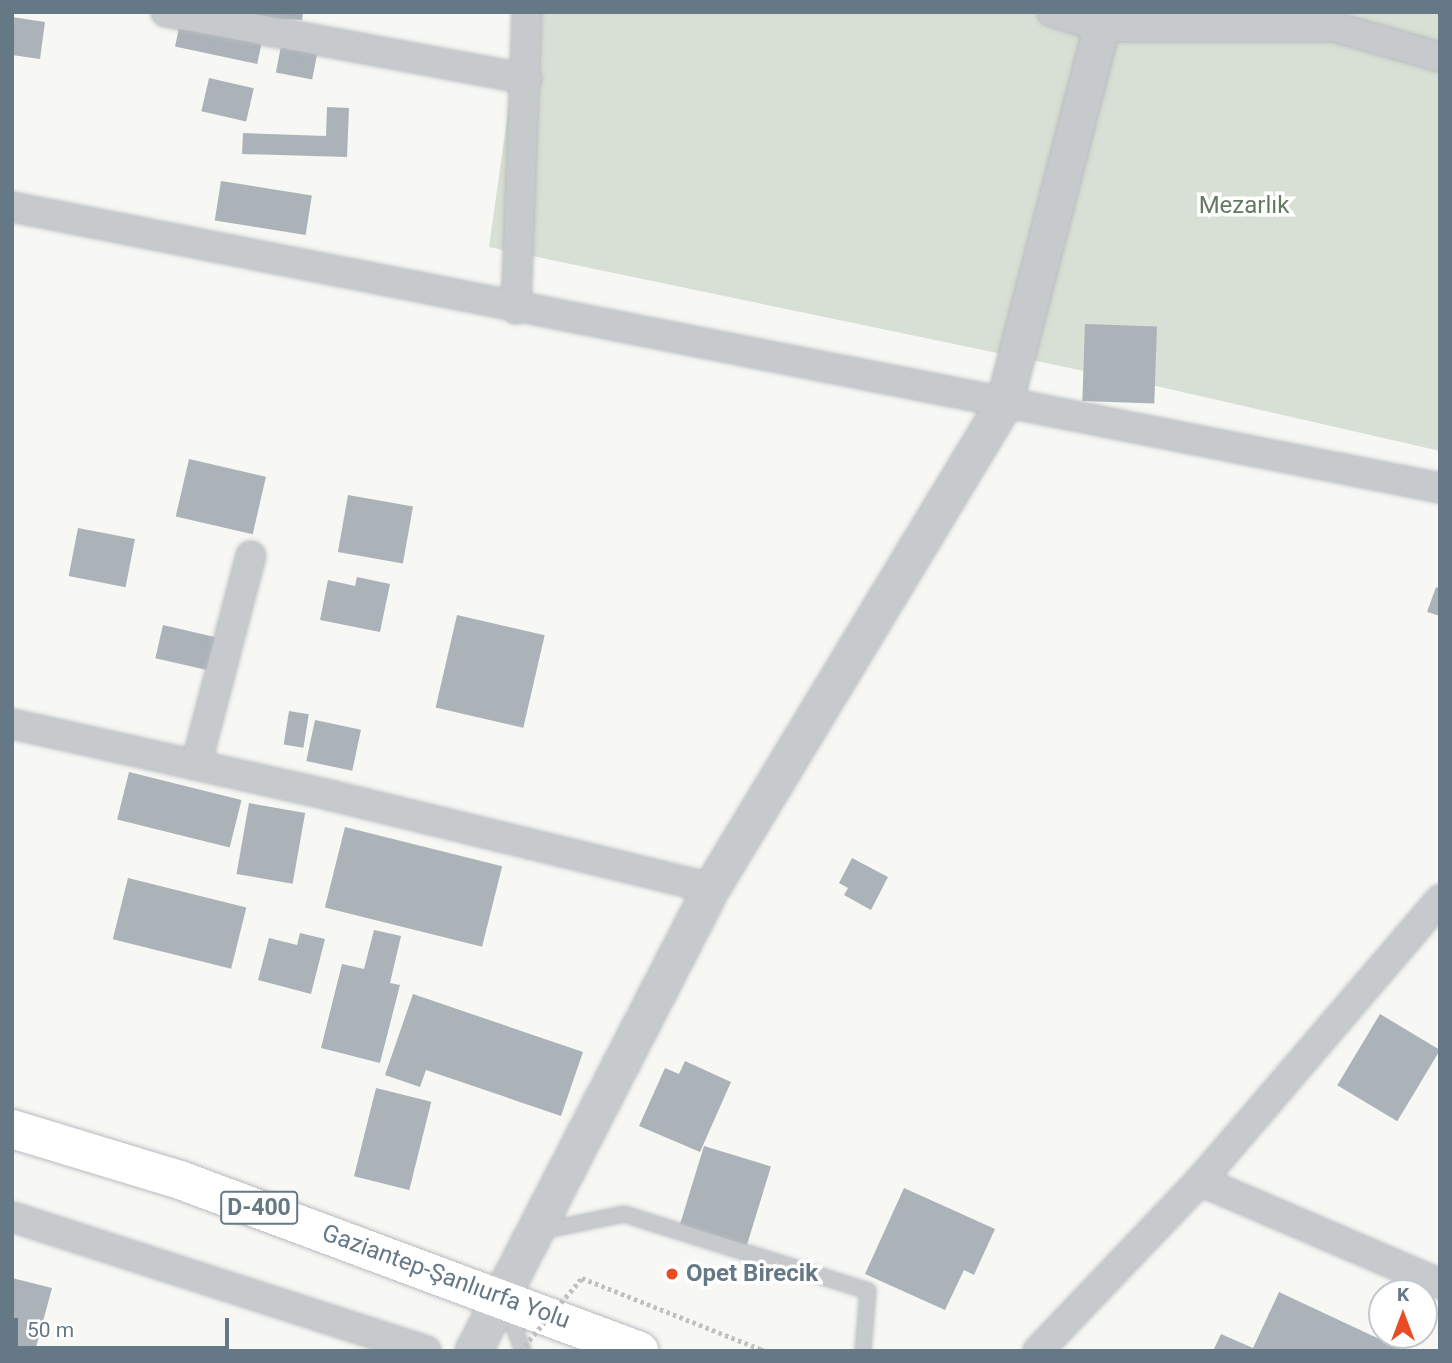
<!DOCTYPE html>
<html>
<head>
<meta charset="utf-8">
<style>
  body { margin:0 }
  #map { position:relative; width:1452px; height:1363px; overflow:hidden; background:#f7f7f4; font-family:Roboto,sans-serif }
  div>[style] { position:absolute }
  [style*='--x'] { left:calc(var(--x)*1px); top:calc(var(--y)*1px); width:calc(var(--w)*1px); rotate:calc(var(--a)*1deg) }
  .green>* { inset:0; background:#d8dfd4 }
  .building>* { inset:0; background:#abb3b9; transform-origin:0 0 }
  .path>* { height:4.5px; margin-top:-2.25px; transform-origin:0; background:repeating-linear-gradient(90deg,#bec0c2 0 3.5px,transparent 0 7px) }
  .roads { filter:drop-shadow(0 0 2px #b7bcbf) drop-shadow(0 0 2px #b7bcbf) }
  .service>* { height:14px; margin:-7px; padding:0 7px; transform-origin:7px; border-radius:7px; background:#c7cacd }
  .minor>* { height:28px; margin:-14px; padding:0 14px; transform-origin:14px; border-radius:14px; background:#c7cacd }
  .tertiary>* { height:35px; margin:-17.5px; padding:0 17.5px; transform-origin:17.5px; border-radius:17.5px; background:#c7cacd }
  .primary>* { height:38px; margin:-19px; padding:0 19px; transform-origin:19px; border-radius:19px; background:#fff }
  .path-bridge>* { height:4.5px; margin-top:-2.25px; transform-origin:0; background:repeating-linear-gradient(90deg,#bec0c2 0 3.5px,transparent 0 7px) }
  .dots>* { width:19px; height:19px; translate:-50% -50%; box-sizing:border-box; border:4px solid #fff; border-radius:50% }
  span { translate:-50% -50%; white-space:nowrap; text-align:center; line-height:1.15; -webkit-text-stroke:7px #fff; paint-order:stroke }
  .shield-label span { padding:2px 5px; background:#fff; border:2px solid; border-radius:5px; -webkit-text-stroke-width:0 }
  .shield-label { font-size:23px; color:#657886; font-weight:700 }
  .park-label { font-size:24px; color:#657860 }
  .poi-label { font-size:24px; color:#657886; font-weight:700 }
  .left { translate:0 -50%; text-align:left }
  .street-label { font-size:24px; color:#657886 }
  .frame { position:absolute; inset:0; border:14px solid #657886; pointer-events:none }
  .north { position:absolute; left:1368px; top:1279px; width:70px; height:70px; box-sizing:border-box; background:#fff; border:2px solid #c1c9cf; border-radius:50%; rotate:0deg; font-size:19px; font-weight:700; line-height:28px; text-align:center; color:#657886 }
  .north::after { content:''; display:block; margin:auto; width:24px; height:32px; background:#e94b22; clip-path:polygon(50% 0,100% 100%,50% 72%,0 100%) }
  .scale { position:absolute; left:14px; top:1318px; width:215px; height:32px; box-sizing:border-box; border:4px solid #657886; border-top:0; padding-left:9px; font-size:21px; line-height:24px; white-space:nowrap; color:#657886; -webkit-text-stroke:5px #fff; paint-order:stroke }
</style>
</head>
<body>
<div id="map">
  <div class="green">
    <div style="clip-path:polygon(522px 12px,1440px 12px,1440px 451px,1156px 386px,489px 247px)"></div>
  </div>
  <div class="building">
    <div style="clip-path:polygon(240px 12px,303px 12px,302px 20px,240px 17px)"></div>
    <div style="clip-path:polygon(12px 17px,45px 22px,40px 59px,12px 55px)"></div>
    <div style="left:180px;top:23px;width:84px;height:24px;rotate:12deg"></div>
    <div style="left:281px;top:46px;width:37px;height:27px;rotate:11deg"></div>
    <div style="left:209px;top:78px;width:46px;height:34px;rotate:13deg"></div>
    <div style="clip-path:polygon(327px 107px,349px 108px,347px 157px,242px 154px,243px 133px,326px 136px)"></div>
    <div style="left:221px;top:181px;width:92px;height:40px;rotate:9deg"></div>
    <div style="left:1085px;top:324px;width:72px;height:77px;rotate:2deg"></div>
    <div style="left:189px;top:459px;width:79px;height:59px;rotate:13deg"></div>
    <div style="left:348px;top:495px;width:66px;height:58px;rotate:10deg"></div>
    <div style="left:78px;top:528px;width:58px;height:49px;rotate:11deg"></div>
    <div style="clip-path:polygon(357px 577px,390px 584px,380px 632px,320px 620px,328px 580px,355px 586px)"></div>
    <div style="clip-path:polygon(1436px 587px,1440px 589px,1440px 616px,1427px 612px)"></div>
    <div style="left:457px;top:615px;width:90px;height:95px;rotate:13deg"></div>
    <div style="left:163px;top:625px;width:62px;height:34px;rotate:13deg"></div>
    <div style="left:289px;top:711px;width:20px;height:34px;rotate:9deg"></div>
    <div style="left:315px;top:720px;width:47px;height:42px;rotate:12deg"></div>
    <div style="left:129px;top:772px;width:116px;height:49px;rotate:14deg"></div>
    <div style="left:249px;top:803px;width:57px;height:72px;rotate:10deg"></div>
    <div style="left:345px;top:827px;width:162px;height:83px;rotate:14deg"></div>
    <div style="clip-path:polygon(852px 858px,888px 877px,871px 910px,844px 895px,848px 888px,839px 883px)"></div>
    <div style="left:128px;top:878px;width:122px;height:63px;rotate:14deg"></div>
    <div style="clip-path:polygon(374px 930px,401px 936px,390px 983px,400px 985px,380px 1063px,321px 1048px,342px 964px,364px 969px)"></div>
    <div style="clip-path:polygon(300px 933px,325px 939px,311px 994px,258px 980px,269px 938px,297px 945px)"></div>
    <div style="clip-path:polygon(413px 994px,583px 1052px,561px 1116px,426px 1070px,420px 1087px,385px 1075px)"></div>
    <div style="left:1380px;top:1014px;width:70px;height:83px;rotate:31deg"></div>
    <div style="clip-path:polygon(685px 1061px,731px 1082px,700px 1152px,639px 1126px,665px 1068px,679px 1074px)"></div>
    <div style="left:376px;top:1088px;width:57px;height:91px;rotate:14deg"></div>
    <div style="left:704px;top:1146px;width:70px;height:83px;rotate:17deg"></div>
    <div style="clip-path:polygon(904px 1188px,995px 1229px,974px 1275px,964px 1270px,945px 1310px,865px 1274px)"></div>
    <div style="clip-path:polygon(12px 1278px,52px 1288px,35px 1351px,12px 1351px)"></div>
    <div style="clip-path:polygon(1279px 1292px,1405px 1351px,1213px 1351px,1221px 1334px,1253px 1348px)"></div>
  </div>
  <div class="path">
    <div style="--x:760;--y:1349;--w:5;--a:22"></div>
  </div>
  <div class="roads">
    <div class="service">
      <div style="--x:537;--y:1232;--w:89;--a:-11.7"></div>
      <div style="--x:624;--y:1214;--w:256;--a:17.5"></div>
      <div style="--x:868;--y:1291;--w:60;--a:94.8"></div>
      <div style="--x:507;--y:1308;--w:46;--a:69.6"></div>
    </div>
    <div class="minor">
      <div style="--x:166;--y:12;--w:367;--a:10.5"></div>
      <div style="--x:1052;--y:12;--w:50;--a:17.4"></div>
      <div style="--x:1100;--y:27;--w:234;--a:0"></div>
      <div style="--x:1334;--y:27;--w:110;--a:15.8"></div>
      <div style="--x:12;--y:207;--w:1455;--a:11.13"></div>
      <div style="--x:516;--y:309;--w:297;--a:-87.9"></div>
      <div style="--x:12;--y:724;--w:325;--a:12.6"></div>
      <div style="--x:329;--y:795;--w:393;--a:13.7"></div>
      <div style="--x:196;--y:765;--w:216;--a:-75.3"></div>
      <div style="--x:1200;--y:1181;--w:261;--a:23.2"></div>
      <div style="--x:12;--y:1217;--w:435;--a:17.9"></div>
      <div style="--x:1038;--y:1351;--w:235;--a:-46.4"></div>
      <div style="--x:1200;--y:1181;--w:370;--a:-49.5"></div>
    </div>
    <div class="tertiary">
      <div style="--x:473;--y:1351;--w:521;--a:-62.8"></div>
      <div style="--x:711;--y:888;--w:567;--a:-58.86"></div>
      <div style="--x:1004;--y:403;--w:404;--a:-75.5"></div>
    </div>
    <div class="primary">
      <div style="--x:12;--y:1129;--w:176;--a:16.9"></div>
      <div style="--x:180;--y:1180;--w:490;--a:20.4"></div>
    </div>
  </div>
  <div class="path-bridge">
    <div style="--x:520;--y:1351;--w:96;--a:-49.7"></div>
    <div style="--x:582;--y:1278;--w:192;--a:21.7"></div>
  </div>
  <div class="dots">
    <div style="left:672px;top:1274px;background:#e94b22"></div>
  </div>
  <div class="shield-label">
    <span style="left:259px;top:1208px">D-400</span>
  </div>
  <div class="park-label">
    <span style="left:1244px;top:206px">Mezarlık</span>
  </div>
  <div class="poi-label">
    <span class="left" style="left:686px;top:1274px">Opet Birecik</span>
  </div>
  <div class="street-label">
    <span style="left:446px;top:1277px;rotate:20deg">Gaziantep-Şanlıurfa Yolu</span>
  </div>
  <div class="frame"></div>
  <div class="north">K</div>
  <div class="scale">50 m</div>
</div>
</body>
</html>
